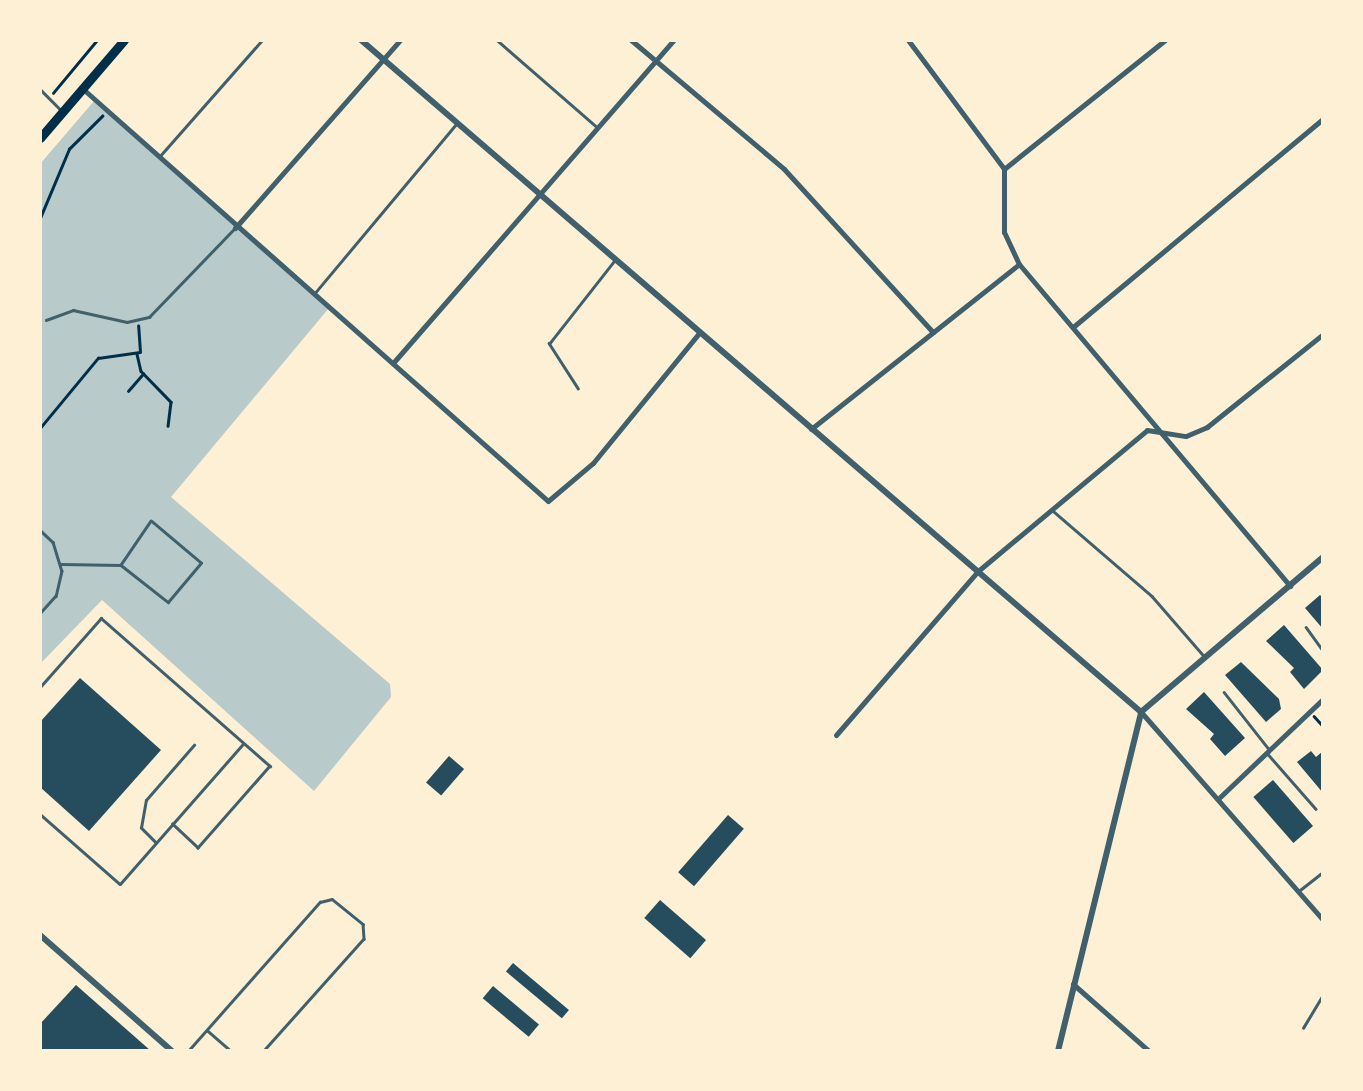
<!DOCTYPE html>
<html>
<head>
<meta charset="utf-8">
<style>
  body { margin:0 }
  #map { position:relative; width:1363px; height:1091px; overflow:hidden; background:#fdf0d5; font-family:Overpass,sans-serif }
  div>[style] { position:absolute }
  [style*='--x'] { left:calc(var(--x)*1px); top:calc(var(--y)*1px); width:calc(var(--w)*1px); rotate:calc(var(--a)*1deg) }
  .green>* { inset:0; background:#b9caca }
  .building>* { inset:0; background:#264d5e; transform-origin:0 0 }
  .path>* { height:2.5px; margin:-1.25px; padding:0 1.25px; transform-origin:1.25px; border-radius:1.25px; background:#003049 }
  .service>* { height:2.5px; margin:-1.25px; padding:0 1.25px; transform-origin:1.25px; border-radius:1.25px; background:#3f606c }
  .minor>* { height:5px; margin:-2.5px; padding:0 2.5px; transform-origin:2.5px; border-radius:2.5px; background:#3f606c }
  .tertiary>* { height:6px; margin:-3px; padding:0 3px; transform-origin:3px; border-radius:3px; background:#3f606c }
  .trunk>* { height:9px; margin:-4.5px; padding:0 4.5px; transform-origin:4.5px; border-radius:4.5px; background:#003049 }
  span { translate:-50% -50%; white-space:nowrap; text-align:center; line-height:1.15; -webkit-text-stroke:8px #fdf0d5; paint-order:stroke }
  .frame { position:absolute; inset:0; border:42px solid #fdf0d5; pointer-events:none }
</style>
</head>
<body>
<div id="map">
  <div class="green">
    <div style="clip-path:polygon(95px 100px,329px 308px,171px 497px,390px 684px,391px 697px,314px 791px,102px 600px,40px 664px,40px 164px)"></div>
  </div>
  <div class="building">
    <div style="clip-path:polygon(1320px 595px,1323px 598px,1323px 629px,1305px 608px)"></div>
    <div style="clip-path:polygon(1284px 625px,1323px 670px,1304px 689px,1290px 672px,1294px 668px,1266px 641px)"></div>
    <div style="clip-path:polygon(1241px 662px,1279px 699px,1281px 709px,1266px 722px,1225px 675px)"></div>
    <div style="clip-path:polygon(80px 678px,161px 750px,89px 831px,40px 787px,40px 722px)"></div>
    <div style="clip-path:polygon(1204px 692px,1245px 738px,1225px 756px,1210px 739px,1214px 734px,1186px 709px)"></div>
    <div style="clip-path:polygon(1311px 751px,1316px 757px,1323px 751px,1323px 793px,1297px 762px)"></div>
    <div style="left:449px;top:756px;width:20px;height:35px;rotate:41deg"></div>
    <div style="left:1273px;top:780px;width:61px;height:26px;rotate:49deg"></div>
    <div style="left:728px;top:815px;width:21px;height:76px;rotate:41deg"></div>
    <div style="left:660px;top:900px;width:61px;height:24px;rotate:41deg"></div>
    <div style="left:513px;top:963px;width:73px;height:11px;rotate:40deg"></div>
    <div style="clip-path:polygon(76px 985px,151px 1051px,40px 1051px,40px 1024px)"></div>
    <div style="left:493px;top:986px;width:60px;height:16px;rotate:40deg"></div>
  </div>
  <div class="path">
    <div style="--x:53;--y:93;--w:69;--a:-50.3"></div>
    <div style="--x:40;--y:218;--w:75;--a:-67.2"></div>
    <div style="--x:69;--y:149;--w:47;--a:-45"></div>
    <div style="--x:137;--y:354;--w:17;--a:77"></div>
    <div style="--x:141;--y:371;--w:43;--a:45.9"></div>
    <div style="--x:171;--y:402;--w:24;--a:97"></div>
    <div style="--x:128;--y:391;--w:23;--a:-49"></div>
    <div style="--x:40;--y:428;--w:91;--a:-50.4"></div>
    <div style="--x:98;--y:358;--w:42;--a:-8.1"></div>
    <div style="--x:140;--y:352;--w:26;--a:-94"></div>
    <div style="--x:1314;--y:716;--w:13;--a:48"></div>
  </div>
  <div class="service">
    <div style="--x:497;--y:40;--w:133;--a:41"></div>
    <div style="--x:40;--y:89;--w:31;--a:45"></div>
    <div style="--x:159;--y:157;--w:156;--a:-48.6"></div>
    <div style="--x:314;--y:294;--w:222;--a:-50.1"></div>
    <div style="--x:46;--y:320;--w:29;--a:-20"></div>
    <div style="--x:73;--y:310;--w:55;--a:12.5"></div>
    <div style="--x:127;--y:322;--w:23;--a:-13"></div>
    <div style="--x:149;--y:317;--w:122;--a:-46"></div>
    <div style="--x:578;--y:389;--w:54;--a:-122.8"></div>
    <div style="--x:549;--y:344;--w:105;--a:-51.9"></div>
    <div style="--x:1052;--y:510;--w:132;--a:40.7"></div>
    <div style="--x:1152;--y:596;--w:79;--a:49.1"></div>
    <div style="--x:40;--y:530;--w:18;--a:43"></div>
    <div style="--x:53;--y:542;--w:30;--a:73"></div>
    <div style="--x:62;--y:571;--w:26;--a:103"></div>
    <div style="--x:56;--y:596;--w:24;--a:132"></div>
    <div style="--x:61;--y:564;--w:60;--a:1"></div>
    <div style="--x:121;--y:565;--w:60;--a:38.2"></div>
    <div style="--x:168;--y:602;--w:51;--a:-49.8"></div>
    <div style="--x:201;--y:563;--w:65;--a:-140"></div>
    <div style="--x:151;--y:521;--w:53;--a:124.3"></div>
    <div style="--x:1306;--y:627;--w:29;--a:54"></div>
    <div style="--x:40;--y:687;--w:92;--a:-48.5"></div>
    <div style="--x:101;--y:618;--w:225;--a:41.2"></div>
    <div style="--x:270;--y:766;--w:109;--a:131.3"></div>
    <div style="--x:198;--y:848;--w:35;--a:-137"></div>
    <div style="--x:1224;--y:692;--w:71;--a:51.8"></div>
    <div style="--x:1267;--y:753;--w:74;--a:48.8"></div>
    <div style="--x:40;--y:814;--w:106;--a:41.2"></div>
    <div style="--x:120;--y:884;--w:186;--a:-48.7"></div>
    <div style="--x:156;--y:843;--w:21;--a:-135"></div>
    <div style="--x:141;--y:828;--w:28;--a:-80"></div>
    <div style="--x:146;--y:800;--w:73;--a:-48.9"></div>
    <div style="--x:1300;--y:890;--w:29;--a:-38"></div>
    <div style="--x:1303;--y:1028;--w:39;--a:-59"></div>
    <div style="--x:208;--y:1031;--w:30;--a:41"></div>
    <div style="--x:188;--y:1051;--w:199;--a:-48.5"></div>
    <div style="--x:320;--y:902;--w:12;--a:-14"></div>
    <div style="--x:332;--y:899;--w:40;--a:39"></div>
    <div style="--x:363;--y:924;--w:15;--a:86"></div>
    <div style="--x:364;--y:939;--w:150;--a:131.8"></div>
  </div>
  <div class="minor">
    <div style="--x:631;--y:40;--w:200;--a:40.1"></div>
    <div style="--x:784;--y:169;--w:221;--a:47.6"></div>
    <div style="--x:908;--y:40;--w:161;--a:53.3"></div>
    <div style="--x:1004;--y:169;--w:63;--a:90"></div>
    <div style="--x:1004;--y:232;--w:35;--a:65"></div>
    <div style="--x:1019;--y:264;--w:421;--a:49.9"></div>
    <div style="--x:83;--y:89;--w:621;--a:41.54"></div>
    <div style="--x:548;--y:501;--w:59;--a:-40.2"></div>
    <div style="--x:593;--y:463;--w:168;--a:-50.8"></div>
    <div style="--x:1004;--y:169;--w:206;--a:-38.7"></div>
    <div style="--x:235;--y:228;--w:250;--a:-48.7"></div>
    <div style="--x:1073;--y:327;--w:325;--a:-39.8"></div>
    <div style="--x:393;--y:363;--w:428;--a:-49"></div>
    <div style="--x:811;--y:429;--w:265;--a:-38.4"></div>
    <div style="--x:1141;--y:712;--w:276;--a:48.8"></div>
    <div style="--x:836;--y:735;--w:217;--a:-49.1"></div>
    <div style="--x:978;--y:571;--w:220;--a:-39.8"></div>
    <div style="--x:1147;--y:430;--w:39;--a:9"></div>
    <div style="--x:1186;--y:436;--w:23;--a:-23"></div>
    <div style="--x:1207;--y:427;--w:149;--a:-38.7"></div>
    <div style="--x:1220;--y:797;--w:142;--a:-43.6"></div>
    <div style="--x:1073;--y:984;--w:101;--a:41.4"></div>
  </div>
  <div class="tertiary">
    <div style="--x:361;--y:40;--w:1030;--a:40.75"></div>
    <div style="--x:1141;--y:712;--w:239;--a:-40.4"></div>
    <div style="--x:40;--y:935;--w:176;--a:41.3"></div>
    <div style="--x:1058;--y:1051;--w:349;--a:-76.2"></div>
  </div>
  <div class="trunk">
    <div style="--x:40;--y:138;--w:129;--a:-49.4"></div>
  </div>
  <div class="frame"></div>
</div>
</body>
</html>
